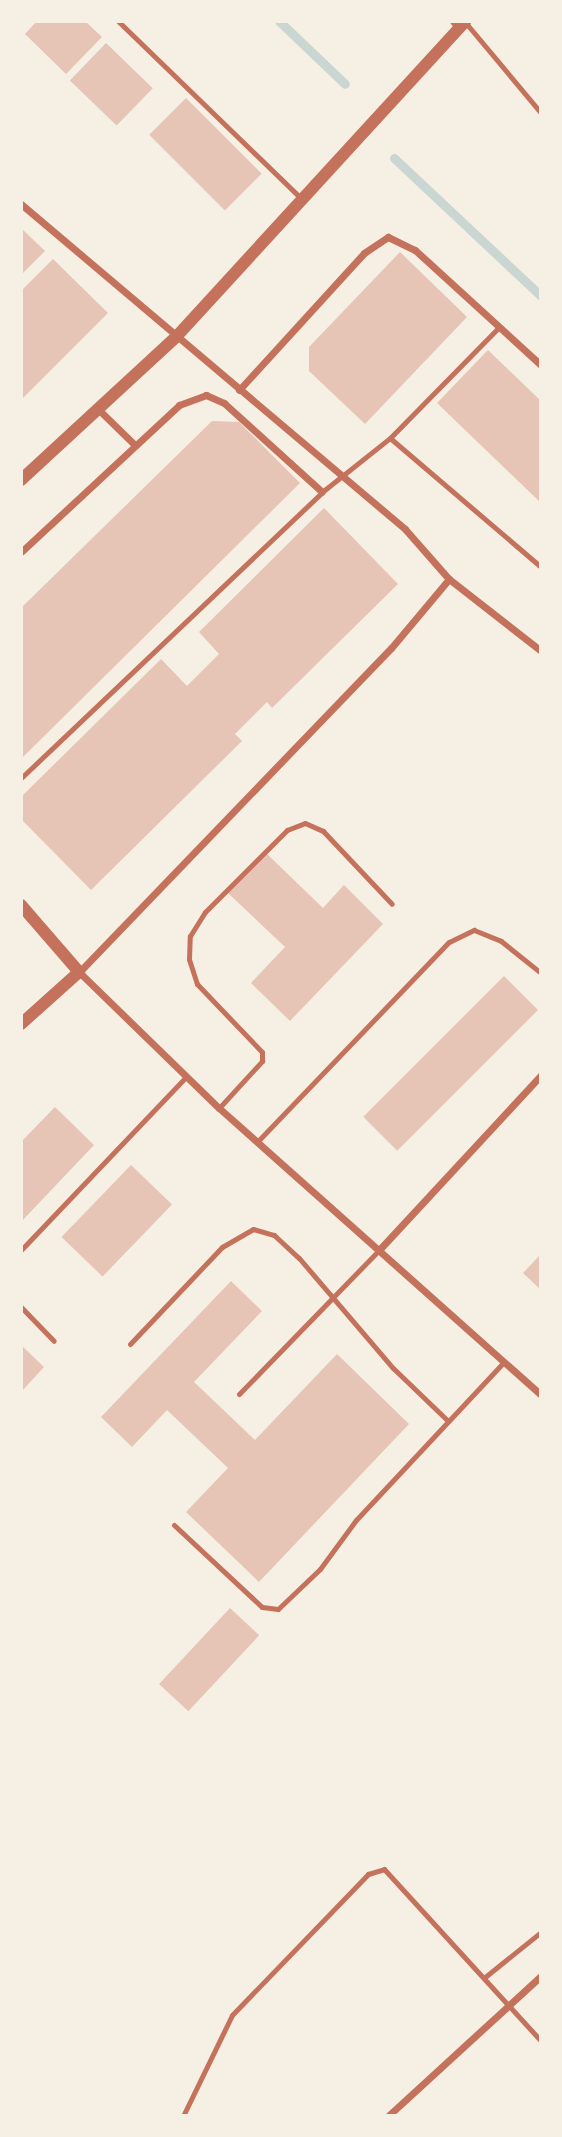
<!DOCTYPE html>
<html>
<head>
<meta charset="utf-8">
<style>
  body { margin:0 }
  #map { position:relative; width:562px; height:2137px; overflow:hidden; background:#f6efe4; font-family:"DejaVu Sans",sans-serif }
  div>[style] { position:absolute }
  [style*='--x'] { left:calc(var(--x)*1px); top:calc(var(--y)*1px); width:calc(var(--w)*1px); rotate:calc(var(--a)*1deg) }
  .stream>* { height:9px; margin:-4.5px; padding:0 4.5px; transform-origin:4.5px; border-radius:4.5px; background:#c9d6d2 }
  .building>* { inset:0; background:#e6c5b7; transform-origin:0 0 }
  .service>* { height:5px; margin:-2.5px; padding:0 2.5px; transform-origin:2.5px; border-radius:2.5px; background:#c5725c }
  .minor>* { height:7px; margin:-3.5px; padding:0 3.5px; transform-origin:3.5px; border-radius:3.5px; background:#c5725c }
  .tertiary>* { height:12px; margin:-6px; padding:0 6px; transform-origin:6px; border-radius:6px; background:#c5725c }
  span { translate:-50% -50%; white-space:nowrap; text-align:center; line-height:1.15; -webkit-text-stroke:7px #f6efe4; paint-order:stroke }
  .frame { position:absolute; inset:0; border:23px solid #f6efe4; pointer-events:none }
</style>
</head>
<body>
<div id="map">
  <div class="stream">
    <div style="--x:279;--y:21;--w:91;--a:43.7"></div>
    <div style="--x:394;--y:158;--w:202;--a:43.2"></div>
  </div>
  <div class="building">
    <div style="clip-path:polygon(37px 21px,85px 21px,102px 37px,66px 74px,25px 34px)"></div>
    <div style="left:106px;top:43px;width:65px;height:52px;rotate:44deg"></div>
    <div style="left:186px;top:98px;width:107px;height:52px;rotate:45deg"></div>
    <div style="clip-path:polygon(21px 228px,45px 251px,21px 275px)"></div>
    <div style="clip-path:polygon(400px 252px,467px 317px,365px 424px,309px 371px,309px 347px)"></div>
    <div style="clip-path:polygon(53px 259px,108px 313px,21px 400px,21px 291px)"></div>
    <div style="clip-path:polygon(488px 350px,541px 401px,541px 503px,437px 403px)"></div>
    <div style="clip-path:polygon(212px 421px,239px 422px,300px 483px,21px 759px,21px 608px)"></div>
    <div style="clip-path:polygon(324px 508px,398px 584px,272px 708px,267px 702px,235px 734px,242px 741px,91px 890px,21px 819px,21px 797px,161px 659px,187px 686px,219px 654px,199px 632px)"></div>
    <div style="clip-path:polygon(266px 853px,323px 908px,344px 885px,383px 924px,290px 1021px,251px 983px,285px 947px,228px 893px)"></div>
    <div style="left:504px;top:976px;width:48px;height:199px;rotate:45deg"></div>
    <div style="clip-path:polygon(55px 1107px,94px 1145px,21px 1222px,21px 1142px)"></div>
    <div style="left:131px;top:1165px;width:57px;height:100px;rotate:44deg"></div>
    <div style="clip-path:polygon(541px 1254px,541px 1290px,523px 1273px)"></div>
    <div style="clip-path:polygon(231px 1281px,262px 1311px,194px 1382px,255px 1440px,337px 1354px,409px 1424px,259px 1582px,186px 1512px,228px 1468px,167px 1410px,132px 1447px,101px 1417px)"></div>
    <div style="clip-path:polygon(21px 1345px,44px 1367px,21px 1392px)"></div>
    <div style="left:230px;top:1608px;width:40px;height:104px;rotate:43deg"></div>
  </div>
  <div class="service">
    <div style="--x:118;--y:21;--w:256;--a:44.1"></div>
    <div style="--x:452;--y:21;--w:11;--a:56"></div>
    <div style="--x:465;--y:22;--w:119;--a:50.1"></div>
    <div style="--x:390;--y:438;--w:156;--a:-45.5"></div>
    <div style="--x:21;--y:778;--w:415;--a:-43.5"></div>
    <div style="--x:322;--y:492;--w:87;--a:-38.5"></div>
    <div style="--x:390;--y:438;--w:199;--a:40.5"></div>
    <div style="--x:219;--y:1108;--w:64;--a:-47.5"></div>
    <div style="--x:262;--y:1061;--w:9;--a:-90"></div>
    <div style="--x:262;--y:1052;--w:94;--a:-133.7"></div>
    <div style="--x:197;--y:984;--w:26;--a:-108"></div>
    <div style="--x:189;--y:959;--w:23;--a:-88"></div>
    <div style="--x:190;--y:936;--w:28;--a:-58"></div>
    <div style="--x:205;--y:912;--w:116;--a:-45"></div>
    <div style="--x:287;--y:830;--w:19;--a:-21"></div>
    <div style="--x:305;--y:823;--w:20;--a:24"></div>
    <div style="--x:323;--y:831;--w:100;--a:46.6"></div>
    <div style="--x:257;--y:1142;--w:277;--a:-46.2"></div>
    <div style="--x:449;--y:942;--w:28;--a:-26"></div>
    <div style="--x:474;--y:930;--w:29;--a:22"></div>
    <div style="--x:501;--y:941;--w:51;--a:38.7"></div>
    <div style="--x:21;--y:1250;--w:239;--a:-46.4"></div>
    <div style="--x:21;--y:1307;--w:47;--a:45.9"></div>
    <div style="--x:130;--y:1344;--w:134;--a:-46.5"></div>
    <div style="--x:222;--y:1247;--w:36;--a:-30"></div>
    <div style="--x:253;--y:1229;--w:22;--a:16"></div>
    <div style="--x:274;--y:1235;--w:34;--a:43"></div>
    <div style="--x:299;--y:1258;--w:145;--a:49.5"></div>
    <div style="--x:393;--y:1368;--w:75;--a:43.9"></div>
    <div style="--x:239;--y:1394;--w:201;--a:-45.8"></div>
    <div style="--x:174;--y:1525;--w:120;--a:43"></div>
    <div style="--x:262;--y:1607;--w:16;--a:7"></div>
    <div style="--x:278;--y:1609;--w:58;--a:-43.6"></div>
    <div style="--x:320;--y:1569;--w:61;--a:-53.7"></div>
    <div style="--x:356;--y:1520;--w:216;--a:-46.9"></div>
    <div style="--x:485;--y:1977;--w:72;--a:-38.8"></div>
    <div style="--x:183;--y:2116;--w:112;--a:-64.1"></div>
    <div style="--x:232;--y:2015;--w:196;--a:-46"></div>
    <div style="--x:368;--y:1874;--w:17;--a:-17"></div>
    <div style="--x:384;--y:1869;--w:233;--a:47.6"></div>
  </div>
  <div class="minor">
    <div style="--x:21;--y:204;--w:503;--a:40.24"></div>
    <div style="--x:405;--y:529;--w:67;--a:48.7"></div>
    <div style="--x:449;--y:579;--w:117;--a:38"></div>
    <div style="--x:239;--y:390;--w:185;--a:-47.6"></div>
    <div style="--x:364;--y:253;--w:29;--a:-34"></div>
    <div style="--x:388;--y:237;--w:30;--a:26"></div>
    <div style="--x:415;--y:250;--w:171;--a:42.4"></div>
    <div style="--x:100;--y:411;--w:49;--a:44.2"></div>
    <div style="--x:21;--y:552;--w:216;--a:-42.9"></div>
    <div style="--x:179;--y:405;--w:29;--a:-20"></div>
    <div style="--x:206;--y:395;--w:20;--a:24"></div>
    <div style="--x:224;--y:403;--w:132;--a:42.2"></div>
    <div style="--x:449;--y:579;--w:90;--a:130"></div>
    <div style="--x:391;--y:648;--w:450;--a:133.9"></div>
    <div style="--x:79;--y:972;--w:195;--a:44.2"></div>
    <div style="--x:219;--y:1108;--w:431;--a:41.7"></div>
    <div style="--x:379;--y:1250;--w:238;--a:-47.2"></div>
    <div style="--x:388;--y:2116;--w:207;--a:-42.5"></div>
  </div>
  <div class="tertiary">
    <div style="--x:21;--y:480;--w:212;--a:-42.7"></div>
    <div style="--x:177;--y:336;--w:427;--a:-47.5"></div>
    <div style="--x:21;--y:905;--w:89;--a:49.1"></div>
    <div style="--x:79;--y:972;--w:78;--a:138.1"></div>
  </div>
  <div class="frame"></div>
</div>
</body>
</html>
